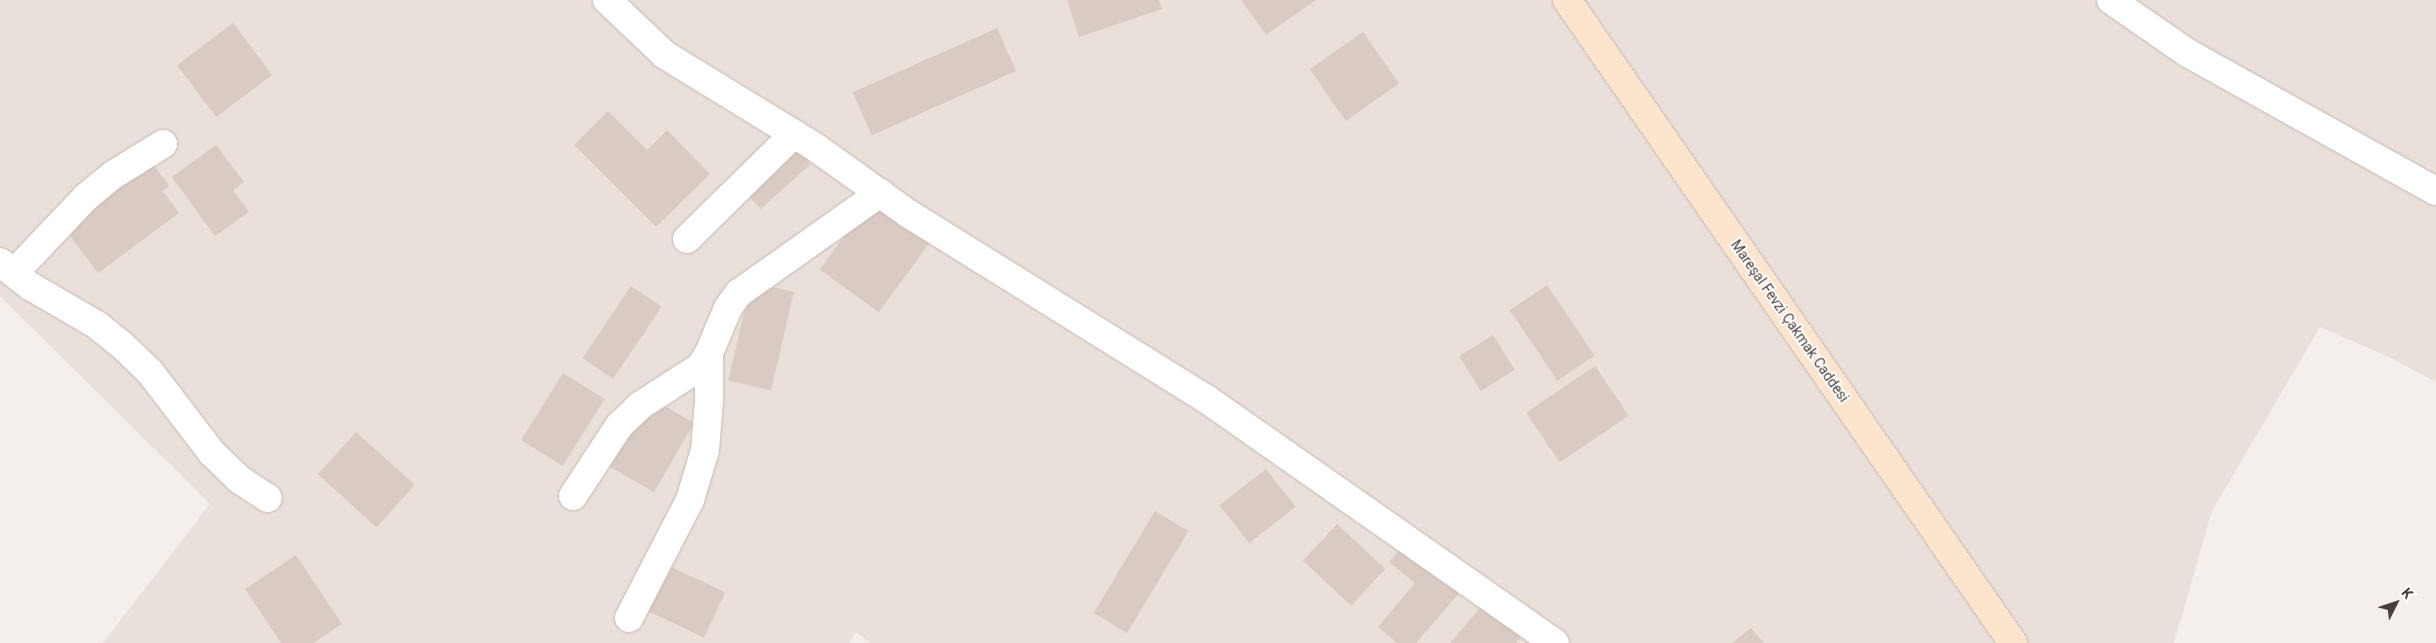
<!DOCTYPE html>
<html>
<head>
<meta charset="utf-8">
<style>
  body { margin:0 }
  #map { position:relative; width:2436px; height:643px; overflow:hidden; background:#f5efeb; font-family:Roboto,sans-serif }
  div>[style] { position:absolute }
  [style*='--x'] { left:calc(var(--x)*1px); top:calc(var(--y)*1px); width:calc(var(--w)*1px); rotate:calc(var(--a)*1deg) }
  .residential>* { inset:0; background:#e9e0d9 }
  .building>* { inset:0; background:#d9cbc3; transform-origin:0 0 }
  .roads { filter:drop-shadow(0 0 1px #c4b8b0) drop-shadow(0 0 1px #c4b8b0) }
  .street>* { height:28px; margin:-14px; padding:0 14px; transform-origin:14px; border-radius:14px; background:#fff }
  .secondary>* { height:28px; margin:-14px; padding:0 14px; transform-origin:14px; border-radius:14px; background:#fde5cd }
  span { translate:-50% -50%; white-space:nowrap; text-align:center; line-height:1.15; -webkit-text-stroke:4px #fff; paint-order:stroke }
  .street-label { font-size:14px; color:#493e39 }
  .north { position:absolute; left:2371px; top:578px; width:50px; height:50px; -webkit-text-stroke:4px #fff; paint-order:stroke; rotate:49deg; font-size:14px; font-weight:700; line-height:20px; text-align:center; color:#493e39 }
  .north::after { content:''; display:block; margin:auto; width:18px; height:22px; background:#493e39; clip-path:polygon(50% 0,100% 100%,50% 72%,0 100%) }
</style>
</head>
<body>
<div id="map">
  <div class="residential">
    <div style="clip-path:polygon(0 0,2436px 0,2436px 382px,2389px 357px,2320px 327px,2212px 511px,2174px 643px,870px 643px,856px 632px,849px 643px,103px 643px,210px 504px,0 296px)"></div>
  </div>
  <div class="building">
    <div style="clip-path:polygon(1067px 0,1159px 0,1162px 9px,1079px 37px)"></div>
    <div style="clip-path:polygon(1241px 0,1316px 0,1266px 35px)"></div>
    <div style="left:233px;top:23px;width:65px;height:70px;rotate:53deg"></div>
    <div style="left:997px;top:28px;width:47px;height:158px;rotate:66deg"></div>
    <div style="left:1363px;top:32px;width:63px;height:65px;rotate:55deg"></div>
    <div style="clip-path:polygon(608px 111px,647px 150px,667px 130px,710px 174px,656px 227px,574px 145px)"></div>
    <div style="left:785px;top:136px;width:38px;height:67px;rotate:48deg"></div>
    <div style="clip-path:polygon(216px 145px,244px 182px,233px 190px,249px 212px,215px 236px,172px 177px)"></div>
    <div style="clip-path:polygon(147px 156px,169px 186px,163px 191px,179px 213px,98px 273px,54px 215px)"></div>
    <div style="left:871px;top:199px;width:73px;height:87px;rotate:36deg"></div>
    <div style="left:751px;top:282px;width:44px;height:101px;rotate:13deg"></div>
    <div style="left:1547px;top:285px;width:85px;height:45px;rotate:56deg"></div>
    <div style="left:631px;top:286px;width:37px;height:87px;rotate:34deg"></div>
    <div style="left:1493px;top:335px;width:41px;height:40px;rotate:58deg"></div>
    <div style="left:1595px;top:366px;width:60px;height:83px;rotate:56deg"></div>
    <div style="left:563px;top:373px;width:49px;height:79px;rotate:32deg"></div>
    <div style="left:649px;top:397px;width:52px;height:80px;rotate:30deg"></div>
    <div style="left:356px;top:432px;width:79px;height:57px;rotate:42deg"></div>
    <div style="left:1266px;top:469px;width:48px;height:59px;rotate:52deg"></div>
    <div style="left:1155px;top:511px;width:39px;height:119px;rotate:31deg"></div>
    <div style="left:1337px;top:524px;width:66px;height:50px;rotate:43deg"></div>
    <div style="clip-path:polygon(1415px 531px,1472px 578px,1416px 643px,1397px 643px,1378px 627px,1415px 583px,1389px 562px)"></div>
    <div style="clip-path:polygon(296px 555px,342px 624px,313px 643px,281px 643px,245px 589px)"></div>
    <div style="left:669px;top:566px;width:62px;height:50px;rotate:25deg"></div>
    <div style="clip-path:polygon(1488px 599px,1526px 631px,1516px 643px,1450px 643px)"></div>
    <div style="clip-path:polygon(1751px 628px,1764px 643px,1732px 643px)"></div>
  </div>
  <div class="roads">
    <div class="street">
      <div style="--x:607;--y:0;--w:80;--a:43.5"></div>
      <div style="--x:665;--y:55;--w:176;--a:31.5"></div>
      <div style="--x:815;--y:147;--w:115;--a:35.5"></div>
      <div style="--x:909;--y:214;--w:349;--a:31.9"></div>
      <div style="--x:1205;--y:398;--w:427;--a:35"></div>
      <div style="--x:2111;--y:0;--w:91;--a:34.7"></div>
      <div style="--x:2186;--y:52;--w:286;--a:29.1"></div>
      <div style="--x:687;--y:239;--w:150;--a:-44.5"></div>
      <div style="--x:0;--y:262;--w:38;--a:39"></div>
      <div style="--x:30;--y:286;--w:78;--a:30.2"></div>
      <div style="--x:97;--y:325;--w:32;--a:39"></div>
      <div style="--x:122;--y:345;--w:39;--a:44"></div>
      <div style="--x:150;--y:372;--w:102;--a:52.6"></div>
      <div style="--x:212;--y:453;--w:39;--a:44"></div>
      <div style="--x:240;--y:480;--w:33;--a:33"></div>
      <div style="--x:14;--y:273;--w:105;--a:-46.5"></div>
      <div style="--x:86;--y:197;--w:35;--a:-39"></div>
      <div style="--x:113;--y:175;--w:59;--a:-31.8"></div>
      <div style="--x:573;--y:496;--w:84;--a:-56.7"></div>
      <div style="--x:619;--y:426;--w:30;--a:-44"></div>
      <div style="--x:641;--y:405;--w:70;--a:-32.8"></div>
      <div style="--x:700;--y:367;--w:17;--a:-57"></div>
      <div style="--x:709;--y:353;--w:49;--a:-67.1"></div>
      <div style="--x:728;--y:308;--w:19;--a:-54"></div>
      <div style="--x:739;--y:293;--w:173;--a:-35.3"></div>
      <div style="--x:629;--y:618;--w:133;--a:-62.7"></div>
      <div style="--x:690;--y:500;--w:52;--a:-73.3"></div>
      <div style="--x:705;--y:450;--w:49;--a:-85.3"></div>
      <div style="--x:709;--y:401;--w:48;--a:-90"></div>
    </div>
    <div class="secondary">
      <div style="--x:1567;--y:0;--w:783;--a:55.25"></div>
    </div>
  </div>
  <div class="street-label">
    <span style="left:1790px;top:321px;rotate:55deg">Mareşal Fevzi Çakmak Caddesi</span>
  </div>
  <div class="north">K</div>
</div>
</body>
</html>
